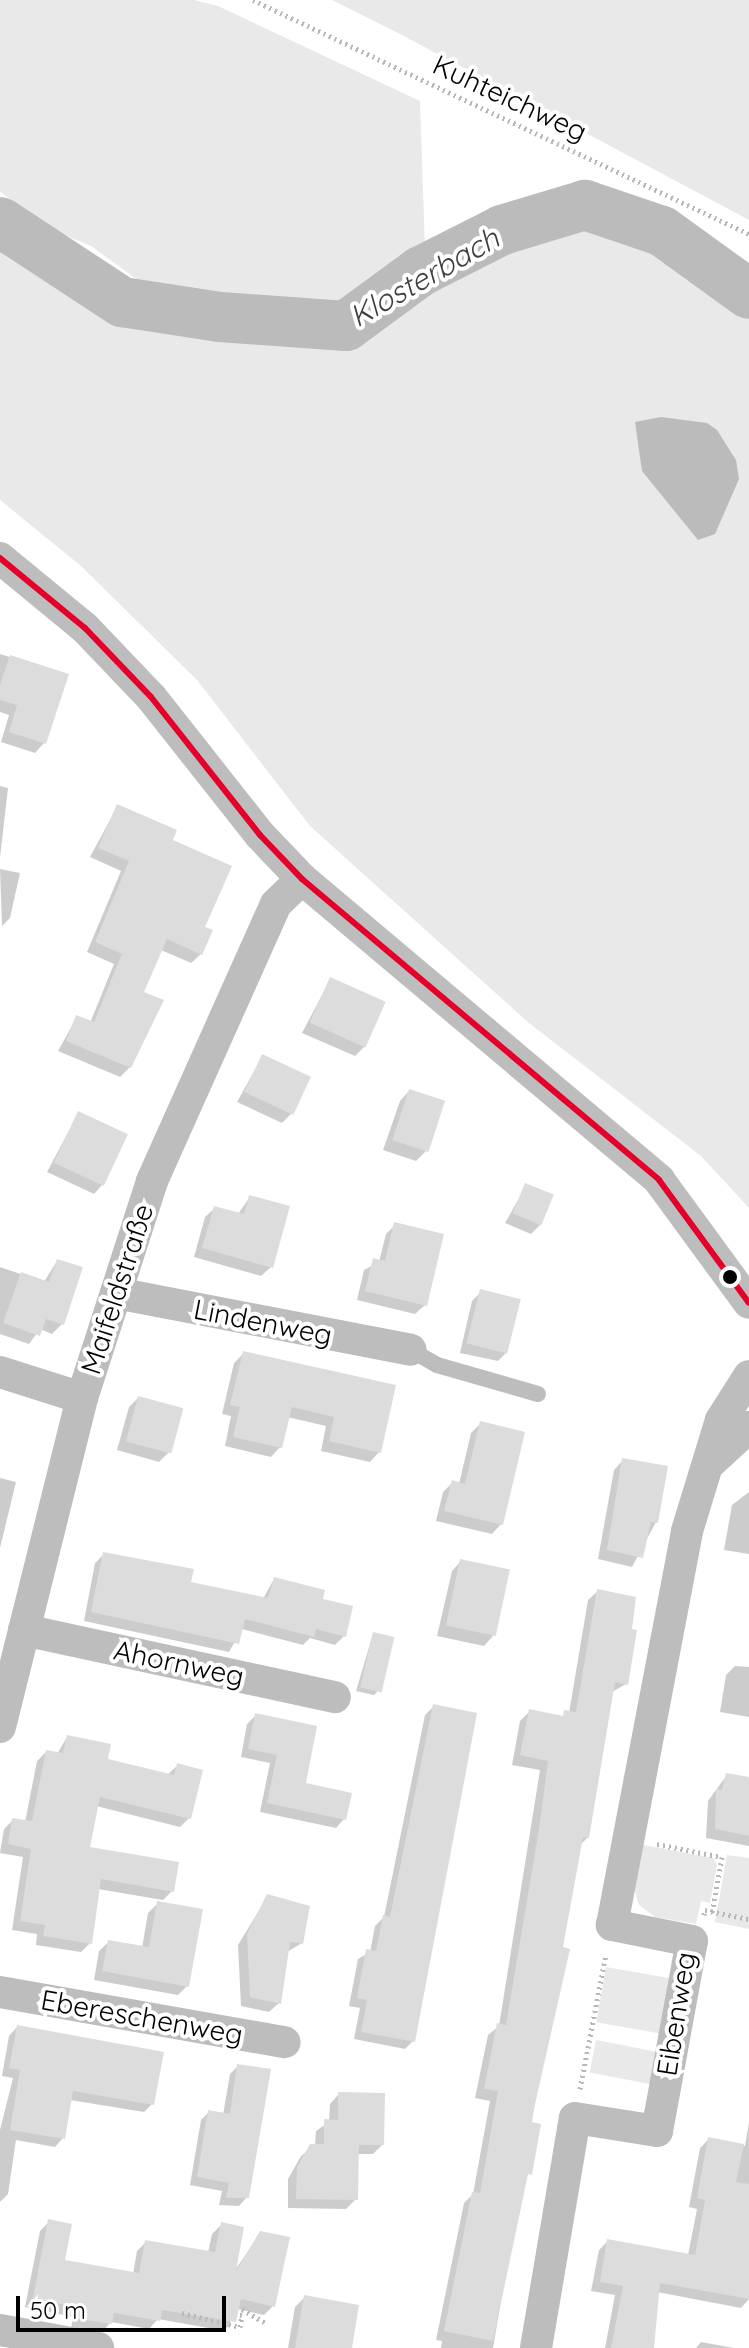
<!DOCTYPE html>
<html>
<head>
<meta charset="utf-8">
<style>
  body { margin:0 }
  #map { position:relative; width:749px; height:2348px; overflow:hidden; background:#fff; font-family:Quicksand,sans-serif }
  div>[style] { position:absolute }
  [style*='--x'] { left:calc(var(--x)*1px); top:calc(var(--y)*1px); width:calc(var(--w)*1px); rotate:calc(var(--a)*1deg) }
  .green>* { inset:0; background:#e9e9e9; transform-origin:0 0 }
  .water>* { inset:0; background:#bbb }
  .shadow>* { inset:0; background:#0003 }
  .river>* { height:50px; margin:-25px; padding:0 25px; transform-origin:25px; border-radius:25px; background:#bbb }
  .building>* { inset:0; background:#dcdcdc; transform-origin:0 0 }
  .path>* { height:5px; margin-top:-2.5px; transform-origin:0; background:repeating-linear-gradient(90deg,#b8b8b8 0 2px,transparent 0 6px) }
  .lane>* { height:16px; margin:-8px; padding:0 8px; transform-origin:8px; border-radius:8px; background:#bdbdbd }
  .street>* { height:32px; margin:-16px; padding:0 16px; transform-origin:16px; border-radius:16px; background:#bdbdbd }
  .bus-1>* { height:6px; margin:-3px; padding:0 3px; transform-origin:3px; border-radius:3px; background:#e4002b }
  .dots>* { width:22px; height:22px; translate:-50% -50%; box-sizing:border-box; border:4px solid #fff; border-radius:50% }
  span { translate:-50% -50%; white-space:nowrap; text-align:center; line-height:1.15; -webkit-text-stroke:8px #fff; paint-order:stroke }
  .street-label { font-size:28px; color:#000 }
  .water-label { font-size:30px; color:#3f3f3f; font-style:italic }
  .scale { position:absolute; left:16px; top:2296px; width:210px; height:36px; box-sizing:border-box; border:4px solid #000; border-top:0; padding-left:10px; font-size:24px; line-height:28px; white-space:nowrap; color:#000; -webkit-text-stroke:6px #fff; paint-order:stroke }
</style>
</head>
<body>
<div id="map">
  <div class="green">
    <div style="clip-path:polygon(0 0,194px 0,218px 6px,420px 101px,425px 249px,337px 304px,234px 301px,142px 283px,91px 246px,38px 224px,0 191px)"></div>
    <div style="clip-path:polygon(332px 0,749px 0,749px 220px,400px 34px)"></div>
    <div style="clip-path:polygon(600px 217px,623px 222px,680px 254px,749px 307px,749px 1208px,701px 1156px,529px 1023px,310px 826px,197px 680px,81px 566px,0 500px,0 246px,12px 257px,66px 278px,103px 308px,136px 317px,354px 337px,380px 331px,465px 267px,511px 244px)"></div>
    <div style="clip-path:polygon(643px 1845px,713px 1858px,717px 1865px,710px 1903px,701px 1901px,696px 1924px,655px 1917px,639px 1905px,634px 1888px)"></div>
    <div style="clip-path:polygon(727px 1855px,749px 1858px,749px 1929px,715px 1922px)"></div>
    <div style="left:606px;top:1967px;width:68px;height:56px;rotate:10deg"></div>
    <div style="left:596px;top:2040px;width:64px;height:33px;rotate:11deg"></div>
  </div>
  <div class="water">
    <div style="clip-path:polygon(661px 417px,707px 423px,717px 430px,736px 460px,739px 479px,715px 534px,698px 540px,642px 471px,635px 422px)"></div>
  </div>
  <div class="shadow">
    <div style="clip-path:polygon(0 654px,66px 675px,44px 743px,35px 753px,1px 742px,9px 715px,0 712px)"></div>
    <div style="clip-path:polygon(0 786px,8px 788px,0 858px)"></div>
    <div style="clip-path:polygon(117px 807px,170px 841px,203px 928px,201px 954px,191px 963px,161px 950px,142px 993px,130px 1067px,120px 1077px,58px 1051px,77px 1017px,90px 1023px,114px 964px,87px 952px,121px 871px,90px 857px)"></div>
    <div style="clip-path:polygon(0 869px,20px 873px,10px 918px,2px 926px)"></div>
    <div style="clip-path:polygon(330px 980px,364px 1047px,355px 1056px,302px 1033px)"></div>
    <div style="clip-path:polygon(262px 1057px,292px 1113px,282px 1123px,237px 1102px)"></div>
    <div style="clip-path:polygon(409px 1091px,426px 1151px,416px 1161px,383px 1150px,400px 1101px)"></div>
    <div style="clip-path:polygon(78px 1114px,103px 1184px,94px 1194px,47px 1172px)"></div>
    <div style="clip-path:polygon(526px 1186px,540px 1225px,531px 1234px,505px 1223px)"></div>
    <div style="clip-path:polygon(250px 1197px,271px 1267px,261px 1276px,194px 1257px,205px 1217px,215px 1208px,238px 1214px)"></div>
    <div style="clip-path:polygon(395px 1225px,425px 1305px,415px 1314px,357px 1300px,364px 1270px,379px 1262px,386px 1234px)"></div>
    <div style="clip-path:polygon(57px 1261px,62px 1324px,52px 1334px,40px 1329px,29px 1344px,0 1334px,0 1267px,44px 1282px)"></div>
    <div style="clip-path:polygon(481px 1292px,507px 1352px,498px 1361px,460px 1353px,472px 1301px)"></div>
    <div style="clip-path:polygon(243px 1354px,394px 1387px,379px 1452px,370px 1462px,321px 1451px,326px 1426px,287px 1417px,280px 1447px,271px 1457px,225px 1446px,231px 1416px,222px 1414px,234px 1363px)"></div>
    <div style="clip-path:polygon(138px 1398px,169px 1452px,159px 1462px,117px 1450px,129px 1407px)"></div>
    <div style="clip-path:polygon(480px 1424px,501px 1524px,492px 1534px,436px 1521px,443px 1492px,452px 1483px,459px 1484px,471px 1433px)"></div>
    <div style="clip-path:polygon(623px 1460px,656px 1522px,632px 1567px,598px 1559px,614px 1470px)"></div>
    <div style="clip-path:polygon(0 1478px,16px 1482px,0 1548px)"></div>
    <div style="clip-path:polygon(749px 1492px,749px 1554px,724px 1550px,732px 1505px)"></div>
    <div style="clip-path:polygon(104px 1554px,189px 1583px,263px 1599px,274px 1579px,321px 1600px,344px 1636px,335px 1645px,310px 1638px,303px 1645px,242px 1629px,229px 1652px,84px 1621px,95px 1563px)"></div>
    <div style="clip-path:polygon(461px 1561px,493px 1636px,484px 1646px,437px 1636px,452px 1571px)"></div>
    <div style="clip-path:polygon(598px 1591px,626px 1684px,612px 1692px,588px 1837px,579px 1846px,493px 2348px,441px 2348px,442px 2341px,436px 2340px,464px 2203px,473px 2194px,490px 2101px,475px 2098px,488px 2035px,499px 2026px,540px 1770px,512px 1765px,520px 1721px,530px 1711px,560px 1717px,569px 1713px,588px 1600px)"></div>
    <div style="clip-path:polygon(373px 1634px,378px 1691px,374px 1695px,356px 1691px)"></div>
    <div style="clip-path:polygon(735px 1666px,749px 1667px,749px 1717px,720px 1712px,726px 1675px)"></div>
    <div style="clip-path:polygon(434px 1706px,413px 2041px,405px 2049px,354px 2039px,360px 2008px,349px 2006px,358px 1959px,370px 1952px,375px 1926px,384px 1917px,425px 1715px)"></div>
    <div style="clip-path:polygon(256px 1715px,304px 1784px,344px 1819px,336px 1828px,260px 1812px,270px 1763px,241px 1757px,247px 1724px)"></div>
    <div style="clip-path:polygon(67px 1737px,106px 1760px,167px 1775px,177px 1766px,189px 1818px,180px 1827px,96px 1806px,88px 1848px,172px 1891px,163px 1900px,98px 1889px,90px 1943px,81px 1952px,36px 1945px,37px 1934px,12px 1930px,23px 1857px,0 1853px,4px 1829px,13px 1820px,25px 1822px,37px 1761px,46px 1752px,57px 1754px)"></div>
    <div style="clip-path:polygon(727px 1775px,749px 1779px,749px 1846px,706px 1838px,708px 1801px)"></div>
    <div style="clip-path:polygon(268px 1896px,302px 1943px,287px 1952px,279px 2003px,269px 2012px,241px 2006px,238px 1945px)"></div>
    <div style="clip-path:polygon(158px 1903px,187px 1986px,178px 1995px,94px 1980px,99px 1951px,109px 1942px,142px 1948px,148px 1913px)"></div>
    <div style="clip-path:polygon(17px 2027px,152px 2104px,144px 2112px,70px 2100px,63px 2138px,55px 2147px,16px 2140px,8px 2194px,0 2202px,0 2130px,13px 2078px,2px 2076px,9px 2036px)"></div>
    <div style="clip-path:polygon(238px 2066px,247px 2197px,239px 2206px,219px 2205px,222px 2191px,190px 2185px,201px 2120px,209px 2112px,223px 2115px,230px 2074px)"></div>
    <div style="clip-path:polygon(339px 2094px,382px 2145px,373px 2154px,357px 2154px,356px 2199px,346px 2209px,288px 2208px,288px 2179px,301px 2156px,315px 2146px,316px 2131px,329px 2122px,330px 2104px)"></div>
    <div style="clip-path:polygon(749px 2122px,749px 2299px,741px 2308px,657px 2292px,650px 2348px,605px 2348px,615px 2295px,591px 2291px,599px 2250px,608px 2241px,688px 2255px,697px 2209px,689px 2207px,700px 2148px,709px 2139px,745px 2146px)"></div>
    <div style="clip-path:polygon(49px 2222px,62px 2261px,133px 2274px,137px 2251px,146px 2242px,208px 2253px,212px 2234px,222px 2224px,235px 2270px,261px 2233px,273px 2306px,264px 2315px,237px 2309px,225px 2331px,158px 2319px,149px 2329px,111px 2322px,101px 2333px,71px 2328px,73px 2317px,25px 2307px,40px 2231px)"></div>
    <div style="clip-path:polygon(304px 2298px,350px 2348px,288px 2348px,295px 2307px)"></div>
    <div style="clip-path:polygon(701px 2342px,734px 2348px,696px 2348px)"></div>
  </div>
  <div class="river">
    <div style="--x:0;--y:222;--w:146;--a:33.3"></div>
    <div style="--x:122;--y:302;--w:99;--a:8.7"></div>
    <div style="--x:220;--y:317;--w:126;--a:4.1"></div>
    <div style="--x:346;--y:326;--w:93;--a:-36.3"></div>
    <div style="--x:421;--y:271;--w:91;--a:-26.8"></div>
    <div style="--x:502;--y:230;--w:87;--a:-16.8"></div>
    <div style="--x:585;--y:205;--w:81;--a:18.7"></div>
    <div style="--x:662;--y:231;--w:107;--a:35.9"></div>
  </div>
  <div class="building">
    <div style="clip-path:polygon(10px 655px,69px 674px,46px 744px,9px 732px,17px 705px,0 700px,0 685px)"></div>
    <div style="clip-path:polygon(117px 804px,177px 830px,173px 840px,232px 866px,205px 927px,213px 930px,202px 955px,167px 939px,144px 992px,164px 1000px,131px 1068px,66px 1041px,76px 1015px,94px 1022px,122px 954px,95px 942px,129px 861px,98px 848px)"></div>
    <div style="left:330px;top:977px;width:61px;height:50px;rotate:24deg"></div>
    <div style="left:262px;top:1054px;width:54px;height:42px;rotate:25deg"></div>
    <div style="left:409px;top:1089px;width:38px;height:54px;rotate:18deg"></div>
    <div style="left:78px;top:1111px;width:55px;height:57px;rotate:25deg"></div>
    <div style="left:525px;top:1183px;width:31px;height:33px;rotate:22deg"></div>
    <div style="clip-path:polygon(249px 1195px,290px 1206px,273px 1268px,202px 1248px,214px 1206px,244px 1214px)"></div>
    <div style="clip-path:polygon(394px 1222px,444px 1234px,427px 1306px,365px 1291px,373px 1258px,385px 1261px)"></div>
    <div style="clip-path:polygon(57px 1259px,83px 1267px,64px 1325px,46px 1319px,40px 1336px,3px 1323px,21px 1272px,49px 1282px)"></div>
    <div style="left:480px;top:1289px;width:42px;height:56px;rotate:14deg"></div>
    <div style="clip-path:polygon(243px 1351px,396px 1385px,381px 1453px,329px 1441px,334px 1417px,292px 1407px,282px 1448px,233px 1437px,240px 1407px,230px 1405px)"></div>
    <div style="left:138px;top:1396px;width:47px;height:47px;rotate:15deg"></div>
    <div style="clip-path:polygon(480px 1421px,525px 1432px,503px 1525px,444px 1511px,452px 1480px,465px 1484px)"></div>
    <div style="clip-path:polygon(622px 1458px,668px 1466px,658px 1523px,651px 1522px,643px 1558px,607px 1550px)"></div>
    <div style="clip-path:polygon(103px 1552px,194px 1569px,191px 1582px,268px 1598px,274px 1577px,325px 1590px,323px 1599px,353px 1606px,346px 1637px,316px 1629px,314px 1637px,245px 1619px,239px 1644px,91px 1612px)"></div>
    <div style="left:460px;top:1559px;width:51px;height:68px;rotate:12deg"></div>
    <div style="clip-path:polygon(597px 1589px,636px 1597px,632px 1629px,637px 1630px,628px 1685px,615px 1682px,589px 1838px,583px 1837px,563px 1947px,570px 1949px,531px 2122px,541px 2124px,532px 2175px,528px 2174px,493px 2341px,444px 2331px,472px 2192px,480px 2193px,498px 2091px,484px 2089px,497px 2023px,506px 2025px,539px 1829px,548px 1761px,520px 1755px,529px 1709px,563px 1716px,564px 1710px,576px 1712px)"></div>
    <div style="left:373px;top:1632px;width:22px;height:57px;rotate:13deg"></div>
    <div style="clip-path:polygon(433px 1704px,477px 1713px,415px 2042px,361px 2032px,367px 2000px,357px 1998px,366px 1949px,376px 1951px,383px 1915px,390px 1917px)"></div>
    <div style="clip-path:polygon(255px 1713px,317px 1726px,306px 1783px,352px 1793px,346px 1820px,267px 1803px,277px 1755px,248px 1749px)"></div>
    <div style="clip-path:polygon(67px 1735px,111px 1744px,108px 1759px,174px 1775px,177px 1763px,203px 1770px,191px 1819px,100px 1797px,90px 1847px,179px 1862px,174px 1892px,101px 1879px,92px 1944px,43px 1936px,45px 1925px,20px 1921px,31px 1849px,8px 1844px,12px 1818px,32px 1821px,46px 1750px,63px 1753px)"></div>
    <div style="clip-path:polygon(726px 1773px,749px 1777px,749px 1836px,715px 1829px,716px 1789px,722px 1790px)"></div>
    <div style="clip-path:polygon(267px 1894px,310px 1906px,303px 1944px,290px 1942px,281px 2004px,250px 1997px,247px 1934px)"></div>
    <div style="clip-path:polygon(157px 1901px,203px 1909px,189px 1987px,102px 1971px,108px 1940px,149px 1947px)"></div>
    <div style="clip-path:polygon(17px 2025px,164px 2052px,154px 2105px,73px 2091px,65px 2139px,10px 2130px,20px 2070px,9px 2068px)"></div>
    <div style="clip-path:polygon(237px 2064px,271px 2069px,249px 2198px,226px 2198px,229px 2183px,197px 2177px,208px 2110px,230px 2114px)"></div>
    <div style="clip-path:polygon(338px 2092px,385px 2093px,384px 2145px,359px 2145px,358px 2200px,296px 2199px,297px 2167px,310px 2144px,324px 2144px,324px 2119px,338px 2120px)"></div>
    <div style="clip-path:polygon(708px 2137px,744px 2144px,736px 2182px,749px 2184px,749px 2299px,660px 2283px,654px 2348px,611px 2348px,623px 2286px,600px 2282px,607px 2239px,695px 2255px,705px 2200px,697px 2198px)"></div>
    <div style="clip-path:polygon(48px 2219px,72px 2224px,65px 2260px,139px 2273px,145px 2240px,215px 2252px,221px 2222px,244px 2227px,236px 2271px,260px 2231px,290px 2237px,275px 2307px,241px 2299px,236px 2322px,162px 2310px,160px 2321px,114px 2313px,112px 2324px,80px 2319px,81px 2308px,33px 2298px)"></div>
    <div style="clip-path:polygon(304px 2295px,359px 2305px,352px 2348px,295px 2348px)"></div>
  </div>
  <div class="path">
    <div style="--x:253;--y:0;--w:548;--a:25.26"></div>
    <div style="--x:657;--y:1844;--w:66;--a:11.3"></div>
    <div style="--x:722;--y:1857;--w:57;--a:100.1"></div>
    <div style="--x:704;--y:1915;--w:5;--a:-79"></div>
    <div style="--x:705;--y:1910;--w:45;--a:11.6"></div>
    <div style="--x:580;--y:2089;--w:137;--a:-79.1"></div>
    <div style="--x:242;--y:2309;--w:29;--a:31"></div>
    <div style="--x:182;--y:2313;--w:60;--a:13.6"></div>
    <div style="--x:240;--y:2327;--w:12;--a:-81"></div>
    <div style="--x:242;--y:2315;--w:4;--a:-166"></div>
  </div>
  <div class="lane">
    <div style="--x:411;--y:1350;--w:30;--a:30"></div>
    <div style="--x:437;--y:1365;--w:105;--a:16"></div>
  </div>
  <div class="street">
    <div style="--x:0;--y:558;--w:110;--a:39.5"></div>
    <div style="--x:85;--y:628;--w:95;--a:46.3"></div>
    <div style="--x:151;--y:697;--w:176;--a:51.7"></div>
    <div style="--x:260;--y:835;--w:61;--a:46.3"></div>
    <div style="--x:302;--y:879;--w:467;--a:40.1"></div>
    <div style="--x:659;--y:1180;--w:152;--a:53.8"></div>
    <div style="--x:116;--y:1293;--w:300;--a:10.9"></div>
    <div style="--x:0;--y:1372;--w:86;--a:17.6"></div>
    <div style="--x:711;--y:1462;--w:52;--a:-42.6"></div>
    <div style="--x:24;--y:1630;--w:318;--a:12.2"></div>
    <div style="--x:0;--y:1727;--w:339;--a:-76"></div>
    <div style="--x:82;--y:1398;--w:228;--a:-72.1"></div>
    <div style="--x:152;--y:1181;--w:303;--a:-65.9"></div>
    <div style="--x:276;--y:904;--w:36;--a:-44"></div>
    <div style="--x:0;--y:1992;--w:289;--a:10"></div>
    <div style="--x:0;--y:2330;--w:100;--a:10.4"></div>
    <div style="--x:536;--y:2348;--w:233;--a:-80.4"></div>
    <div style="--x:575;--y:2118;--w:83;--a:9"></div>
    <div style="--x:657;--y:2131;--w:193;--a:-79.6"></div>
    <div style="--x:692;--y:1941;--w:82;--a:-168.7"></div>
    <div style="--x:612;--y:1925;--w:401;--a:-79.2"></div>
    <div style="--x:687;--y:1531;--w:116;--a:-73"></div>
    <div style="--x:721;--y:1420;--w:52;--a:-57.5"></div>
  </div>
  <div class="bus-1">
    <div style="--x:0;--y:558;--w:110;--a:39.5"></div>
    <div style="--x:85;--y:628;--w:95;--a:46.3"></div>
    <div style="--x:151;--y:697;--w:176;--a:51.7"></div>
    <div style="--x:260;--y:835;--w:61;--a:46.3"></div>
    <div style="--x:302;--y:879;--w:467;--a:40.1"></div>
    <div style="--x:659;--y:1180;--w:152;--a:53.8"></div>
  </div>
  <div class="dots">
    <div style="left:730px;top:1277px;background:#000"></div>
  </div>
  <div class="street-label">
    <span style="left:510px;top:98px;rotate:25deg">Kuhteichweg</span>
    <span style="left:117px;top:1289px;rotate:-72deg">Maifeldstraße</span>
    <span style="left:263px;top:1322px;rotate:11deg">Lindenweg</span>
    <span style="left:179px;top:1663px;rotate:12deg">Ahornweg</span>
    <span style="left:676px;top:2014px;rotate:-81deg">Eibenweg</span>
    <span style="left:142px;top:2017px;rotate:10deg">Ebereschenweg</span>
  </div>
  <div class="water-label">
    <span style="left:424px;top:277px;rotate:-30deg">Klosterbach</span>
  </div>
  <div class="scale">50 m</div>
</div>
</body>
</html>
